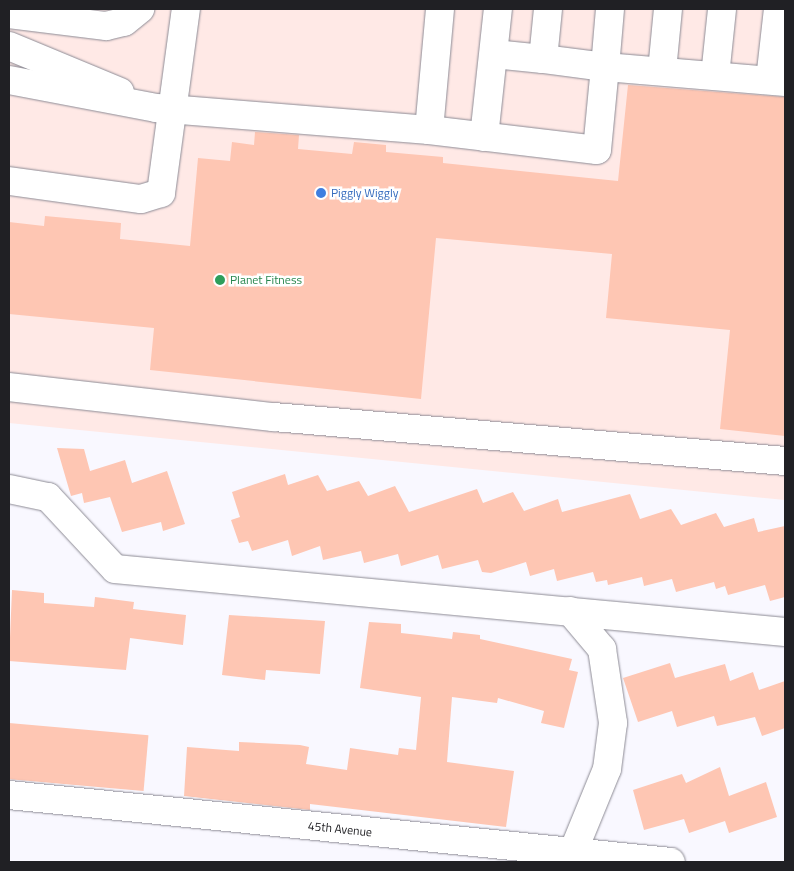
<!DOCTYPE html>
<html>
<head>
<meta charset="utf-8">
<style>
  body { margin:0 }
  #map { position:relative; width:794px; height:871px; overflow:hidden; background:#f9f8ff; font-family:"Titillium Web",sans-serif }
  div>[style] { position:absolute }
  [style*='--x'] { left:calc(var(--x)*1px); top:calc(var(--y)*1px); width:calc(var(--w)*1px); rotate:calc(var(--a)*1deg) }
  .commercial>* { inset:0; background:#ffe9e6 }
  .building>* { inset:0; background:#fec6b3; transform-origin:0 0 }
  .roads { filter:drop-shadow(0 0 1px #8d8b95) drop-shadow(0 0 1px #8d8b95) }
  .minor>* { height:28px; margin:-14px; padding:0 14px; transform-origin:14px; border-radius:14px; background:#fff }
  .dots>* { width:14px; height:14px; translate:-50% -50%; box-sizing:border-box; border:2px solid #fff; border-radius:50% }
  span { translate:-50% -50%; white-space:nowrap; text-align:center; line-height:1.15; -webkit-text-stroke:5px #fff; paint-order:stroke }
  .shop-label { font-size:12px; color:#366cbe }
  .left { translate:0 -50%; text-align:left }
  .leisure-label { font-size:12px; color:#27864d }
  .street-label { font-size:12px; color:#202024 }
  .frame { position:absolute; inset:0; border:10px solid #202024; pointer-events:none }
</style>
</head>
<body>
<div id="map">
  <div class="commercial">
    <div style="clip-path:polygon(9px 9px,785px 9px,785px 500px,9px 423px)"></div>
  </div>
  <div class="building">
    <div style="clip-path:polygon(628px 85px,785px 97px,785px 436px,720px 429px,730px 330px,606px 318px,612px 254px,436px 238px,421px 399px,150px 370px,154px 328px,9px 314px,9px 222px,44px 226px,45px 216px,121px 223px,120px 239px,190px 246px,198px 158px,230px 161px,232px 142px,254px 145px,255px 132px,299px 135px,298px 149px,352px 154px,354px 142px,386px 145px,386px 152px,443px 157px,443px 163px,618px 181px)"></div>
    <div style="clip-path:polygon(57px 448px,84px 449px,90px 471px,125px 460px,132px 483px,167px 471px,185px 524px,163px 531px,161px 522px,122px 532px,110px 497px,84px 503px,82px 493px,71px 496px)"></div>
    <div style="clip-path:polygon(285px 474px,288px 485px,318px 475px,327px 491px,359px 481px,368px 496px,395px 486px,409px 512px,477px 489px,483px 503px,513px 492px,524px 511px,558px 499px,562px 512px,630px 494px,640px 519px,671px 509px,681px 525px,716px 513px,724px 527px,754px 518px,758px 532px,785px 526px,785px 597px,770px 601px,765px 585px,728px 595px,725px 586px,716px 589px,714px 582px,676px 592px,672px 579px,644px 586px,642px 577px,608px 585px,607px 580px,596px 582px,593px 572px,557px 581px,554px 569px,530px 576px,526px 562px,491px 573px,482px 572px,478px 560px,442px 569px,438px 555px,401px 566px,398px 554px,364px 563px,361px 551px,323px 560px,320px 546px,292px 556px,288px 540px,252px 551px,248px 541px,239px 543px,231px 520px,240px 517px,232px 492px)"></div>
    <div style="clip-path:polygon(12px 590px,44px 593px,44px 603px,94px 607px,95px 597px,134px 602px,133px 609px,186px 615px,183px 645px,130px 638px,126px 670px,9px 661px)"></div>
    <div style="clip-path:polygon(229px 615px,325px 621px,320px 674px,266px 670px,265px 680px,222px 675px)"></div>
    <div style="clip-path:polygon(369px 622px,401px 624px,401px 633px,419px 635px,452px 639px,453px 632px,480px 635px,480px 639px,572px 659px,569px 670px,578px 672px,564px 728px,541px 723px,544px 711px,498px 698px,497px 703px,452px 697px,447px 762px,514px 771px,506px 827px,310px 804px,310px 810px,184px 796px,187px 747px,239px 751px,239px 742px,300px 745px,309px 747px,306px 764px,347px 770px,350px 748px,398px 755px,399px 748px,416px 750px,421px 697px,360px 688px)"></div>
    <div style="clip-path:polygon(670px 663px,675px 678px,725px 664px,730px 681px,753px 672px,759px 690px,785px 681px,785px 728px,762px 736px,755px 717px,717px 726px,714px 716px,677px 727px,672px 711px,638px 722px,623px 678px)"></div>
    <div style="left:9px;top:723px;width:140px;height:56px;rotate:5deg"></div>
    <div style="clip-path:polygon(720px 767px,729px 796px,766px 782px,777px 817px,729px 833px,725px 821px,689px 833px,684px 819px,644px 830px,633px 790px,682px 774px,686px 783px)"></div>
  </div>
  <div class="roads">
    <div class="minor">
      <div style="--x:610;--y:9;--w:58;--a:94.9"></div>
      <div style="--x:605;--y:67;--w:181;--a:4.8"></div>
      <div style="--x:9;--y:14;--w:98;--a:7.1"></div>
      <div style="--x:106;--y:26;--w:18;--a:-13"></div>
      <div style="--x:124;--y:22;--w:21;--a:-39"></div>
      <div style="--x:9;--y:46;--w:120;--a:22.5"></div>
      <div style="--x:494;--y:54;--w:49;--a:5.8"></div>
      <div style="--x:662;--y:71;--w:62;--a:-84.5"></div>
      <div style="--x:715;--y:76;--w:67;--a:-84"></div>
      <div style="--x:9;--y:80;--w:150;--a:10.8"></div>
      <div style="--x:156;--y:108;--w:274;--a:4.6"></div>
      <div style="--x:429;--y:130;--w:169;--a:6.8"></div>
      <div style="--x:597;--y:150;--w:83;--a:-84.5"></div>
      <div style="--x:605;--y:67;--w:63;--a:-172.6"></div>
      <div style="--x:543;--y:59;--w:50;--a:-84.3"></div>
      <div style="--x:770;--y:80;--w:71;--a:-83.6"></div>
      <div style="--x:429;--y:130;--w:121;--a:-84.8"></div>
      <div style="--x:484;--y:137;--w:129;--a:-83.8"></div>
      <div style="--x:9;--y:181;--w:133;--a:7.8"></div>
      <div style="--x:141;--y:199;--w:21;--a:-17"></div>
      <div style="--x:161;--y:193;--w:186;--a:-82.3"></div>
      <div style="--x:9;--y:387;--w:267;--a:6.5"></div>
      <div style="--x:274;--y:417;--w:513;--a:4.92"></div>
      <div style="--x:9;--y:489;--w:40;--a:12"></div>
      <div style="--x:48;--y:497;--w:98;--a:47.1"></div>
      <div style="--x:115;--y:569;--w:673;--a:5.37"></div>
      <div style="--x:570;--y:611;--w:50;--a:49.9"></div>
      <div style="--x:602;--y:649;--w:75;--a:81.5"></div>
      <div style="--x:613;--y:723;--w:46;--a:97.4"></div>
      <div style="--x:607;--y:769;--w:90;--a:112.3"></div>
      <div style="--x:9;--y:795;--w:665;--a:5.78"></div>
    </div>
  </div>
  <div class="dots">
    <div style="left:321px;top:193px;background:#3f7fe0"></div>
    <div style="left:220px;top:280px;background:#2e9e5b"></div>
  </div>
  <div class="shop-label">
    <span class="left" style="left:331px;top:193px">Piggly Wiggly</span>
  </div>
  <div class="leisure-label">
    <span class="left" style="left:230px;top:280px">Planet Fitness</span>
  </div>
  <div class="street-label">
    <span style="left:340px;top:829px;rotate:6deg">45th Avenue</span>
  </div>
  <div class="frame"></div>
</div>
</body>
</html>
